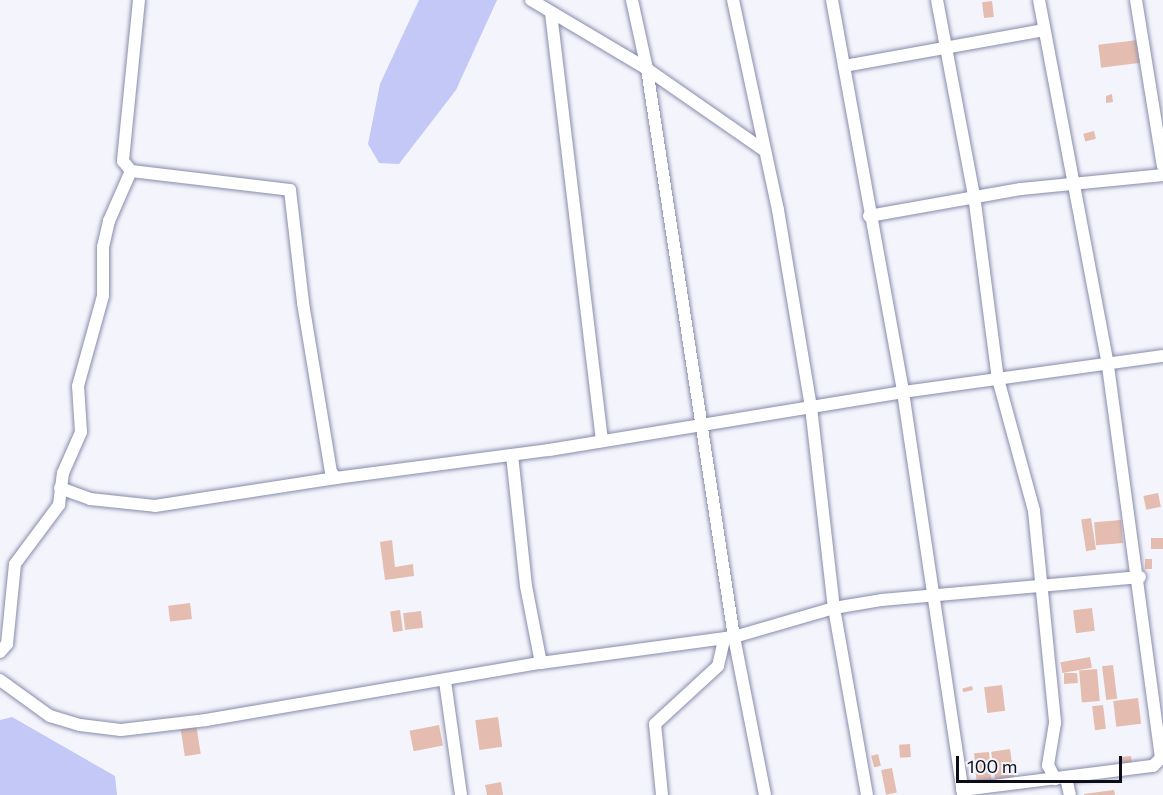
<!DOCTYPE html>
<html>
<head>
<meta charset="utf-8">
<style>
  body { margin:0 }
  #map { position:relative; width:1163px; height:795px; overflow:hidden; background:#f4f5fc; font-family:Commissioner,sans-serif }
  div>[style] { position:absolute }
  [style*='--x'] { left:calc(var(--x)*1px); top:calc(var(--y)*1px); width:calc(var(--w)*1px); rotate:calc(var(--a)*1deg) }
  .green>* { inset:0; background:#c3c8f7 }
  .building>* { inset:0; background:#e4bdb0; transform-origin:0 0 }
  .roads { filter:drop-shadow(0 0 2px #888bac) drop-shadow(0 0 2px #888bac) }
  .minor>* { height:12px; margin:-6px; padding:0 6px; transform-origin:6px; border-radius:6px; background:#fff }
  span { translate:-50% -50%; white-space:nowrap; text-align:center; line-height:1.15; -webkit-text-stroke:6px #f4f5fc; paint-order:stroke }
  .scale { position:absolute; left:956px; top:756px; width:166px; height:27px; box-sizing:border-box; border:3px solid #0c0d18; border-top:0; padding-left:8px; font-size:18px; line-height:21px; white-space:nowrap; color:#0c0d18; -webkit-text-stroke:4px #f4f5fc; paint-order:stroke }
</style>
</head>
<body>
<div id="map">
  <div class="green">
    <div style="clip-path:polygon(419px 0,497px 0,456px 90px,399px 164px,379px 163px,368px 144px,380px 84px)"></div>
    <div style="clip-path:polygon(12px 717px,115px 776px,117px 795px,0 795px,0 720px)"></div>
  </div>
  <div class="building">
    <div style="left:992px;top:1px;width:16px;height:10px;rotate:83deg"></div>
    <div style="left:1138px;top:40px;width:23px;height:40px;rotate:83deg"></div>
    <div style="clip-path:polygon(1112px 94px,1113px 102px,1106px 103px,1106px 96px)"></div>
    <div style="left:1094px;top:131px;width:8px;height:11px;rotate:76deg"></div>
    <div style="left:1158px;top:493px;width:14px;height:15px;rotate:78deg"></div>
    <div style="left:1091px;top:518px;width:32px;height:10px;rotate:81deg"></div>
    <div style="left:1121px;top:520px;width:23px;height:27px;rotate:85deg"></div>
    <div style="left:1151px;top:538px;width:12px;height:11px"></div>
    <div style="clip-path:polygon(392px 540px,395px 567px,413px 564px,414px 576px,385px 580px,380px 542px)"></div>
    <div style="left:1145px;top:559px;width:7px;height:10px"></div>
    <div style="left:190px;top:603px;width:16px;height:22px;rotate:83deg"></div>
    <div style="left:1092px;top:608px;width:23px;height:19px;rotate:83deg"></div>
    <div style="left:400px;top:610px;width:21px;height:10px;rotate:82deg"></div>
    <div style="left:421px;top:611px;width:17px;height:18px;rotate:83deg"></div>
    <div style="left:1090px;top:657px;width:11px;height:30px;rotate:80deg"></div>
    <div style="left:1113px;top:665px;width:34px;height:11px;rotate:83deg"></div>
    <div style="left:1097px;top:669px;width:32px;height:18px;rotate:85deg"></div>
    <div style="clip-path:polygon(1064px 673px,1077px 673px,1078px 683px,1064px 684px)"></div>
    <div style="left:1002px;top:685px;width:26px;height:18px;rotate:83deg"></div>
    <div style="left:972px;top:686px;width:4px;height:10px;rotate:76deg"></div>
    <div style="left:1138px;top:698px;width:26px;height:25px;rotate:83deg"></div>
    <div style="left:1103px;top:705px;width:24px;height:11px;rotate:83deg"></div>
    <div style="left:498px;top:717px;width:30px;height:23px;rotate:82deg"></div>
    <div style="left:196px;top:724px;width:30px;height:16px;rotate:81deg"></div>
    <div style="left:439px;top:725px;width:21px;height:30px;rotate:79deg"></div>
    <div style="left:910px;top:744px;width:13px;height:11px;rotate:86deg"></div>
    <div style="left:1010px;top:749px;width:30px;height:19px;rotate:82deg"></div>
    <div style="left:989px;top:752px;width:32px;height:15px;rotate:85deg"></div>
    <div style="left:878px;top:754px;width:12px;height:7px;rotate:76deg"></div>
    <div style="left:1131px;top:756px;width:9px;height:12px;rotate:84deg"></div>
    <div style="left:892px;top:768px;width:25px;height:11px;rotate:79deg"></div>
    <div style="clip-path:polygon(501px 782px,503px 795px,487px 795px,485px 785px)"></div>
    <div style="clip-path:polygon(1114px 790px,1115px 795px,1084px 795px,1084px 794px)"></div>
  </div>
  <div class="roads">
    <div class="minor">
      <div style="--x:139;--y:0;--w:162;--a:95.7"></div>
      <div style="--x:123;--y:161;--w:13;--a:51"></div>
      <div style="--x:131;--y:171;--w:160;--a:6.8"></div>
      <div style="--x:290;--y:190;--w:114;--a:83.4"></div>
      <div style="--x:303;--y:303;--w:171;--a:80.6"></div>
      <div style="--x:331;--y:472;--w:8;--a:50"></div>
      <div style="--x:336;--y:478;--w:215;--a:-7.5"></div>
      <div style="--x:549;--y:450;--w:359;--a:-9.3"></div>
      <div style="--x:903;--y:392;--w:262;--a:-7.9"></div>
      <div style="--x:531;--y:0;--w:135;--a:30.7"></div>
      <div style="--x:647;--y:69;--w:144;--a:34.8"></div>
      <div style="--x:733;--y:0;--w:215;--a:77.9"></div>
      <div style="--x:778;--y:210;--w:200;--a:80.5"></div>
      <div style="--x:811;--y:407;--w:202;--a:83.5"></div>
      <div style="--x:834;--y:608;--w:190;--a:80"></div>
      <div style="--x:832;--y:0;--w:398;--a:79.7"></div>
      <div style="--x:903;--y:392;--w:407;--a:81.5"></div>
      <div style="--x:937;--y:0;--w:198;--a:79.3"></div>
      <div style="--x:974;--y:195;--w:186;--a:82.6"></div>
      <div style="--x:998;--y:379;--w:137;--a:74.7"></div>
      <div style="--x:1034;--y:511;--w:213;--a:84.3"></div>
      <div style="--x:1055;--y:723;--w:43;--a:99.5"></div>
      <div style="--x:1048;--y:765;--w:16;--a:63"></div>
      <div style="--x:1136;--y:0;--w:168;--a:80.8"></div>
      <div style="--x:551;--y:13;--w:431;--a:83.2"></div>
      <div style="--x:844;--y:66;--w:203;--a:-10.2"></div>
      <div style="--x:869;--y:216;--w:154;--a:-10.1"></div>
      <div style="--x:1021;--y:189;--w:143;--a:-5.6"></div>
      <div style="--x:512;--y:455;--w:132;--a:83.9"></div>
      <div style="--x:526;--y:586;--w:78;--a:79"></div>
      <div style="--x:60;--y:488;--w:32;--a:20"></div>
      <div style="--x:90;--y:499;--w:65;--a:6.1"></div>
      <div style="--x:155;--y:506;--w:183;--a:-8.8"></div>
      <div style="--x:0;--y:652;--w:11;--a:-49"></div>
      <div style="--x:7;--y:644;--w:80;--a:-84.3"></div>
      <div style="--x:15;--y:564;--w:74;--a:-53.3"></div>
      <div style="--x:59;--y:505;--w:32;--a:-83"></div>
      <div style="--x:63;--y:473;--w:45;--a:-66.3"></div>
      <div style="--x:81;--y:432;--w:46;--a:-93.7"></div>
      <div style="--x:78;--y:386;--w:93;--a:-74.5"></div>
      <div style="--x:103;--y:296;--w:49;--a:-90"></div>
      <div style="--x:103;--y:247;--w:27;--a:-77"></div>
      <div style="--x:109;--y:221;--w:55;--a:-66.3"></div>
      <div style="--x:0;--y:680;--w:62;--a:35.8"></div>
      <div style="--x:50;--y:716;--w:31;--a:17"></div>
      <div style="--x:80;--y:725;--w:41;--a:7"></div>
      <div style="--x:121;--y:730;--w:86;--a:-6.7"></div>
      <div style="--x:206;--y:720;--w:340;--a:-9.7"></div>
      <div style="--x:541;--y:663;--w:195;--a:-7.7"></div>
      <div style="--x:734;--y:637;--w:575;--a:-98.71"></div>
      <div style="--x:647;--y:69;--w:71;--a:-102.3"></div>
      <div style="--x:445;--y:681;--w:115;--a:82"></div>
      <div style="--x:1066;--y:778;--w:17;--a:77"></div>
      <div style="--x:962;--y:790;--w:193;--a:-7.2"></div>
      <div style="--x:1153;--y:766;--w:11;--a:-45"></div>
      <div style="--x:1161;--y:758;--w:397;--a:-97.7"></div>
      <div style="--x:1108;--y:365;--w:371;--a:-100.7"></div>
      <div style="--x:662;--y:795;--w:71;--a:-95.6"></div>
      <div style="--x:655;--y:724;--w:86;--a:-42.6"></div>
      <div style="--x:718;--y:666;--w:28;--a:-77"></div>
      <div style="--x:765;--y:795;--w:161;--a:-101.1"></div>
      <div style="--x:734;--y:637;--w:104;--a:-16.2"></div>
      <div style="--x:834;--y:608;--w:49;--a:-9.5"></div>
      <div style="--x:882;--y:600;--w:259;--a:-5.1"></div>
    </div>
  </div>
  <div class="scale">100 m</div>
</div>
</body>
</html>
